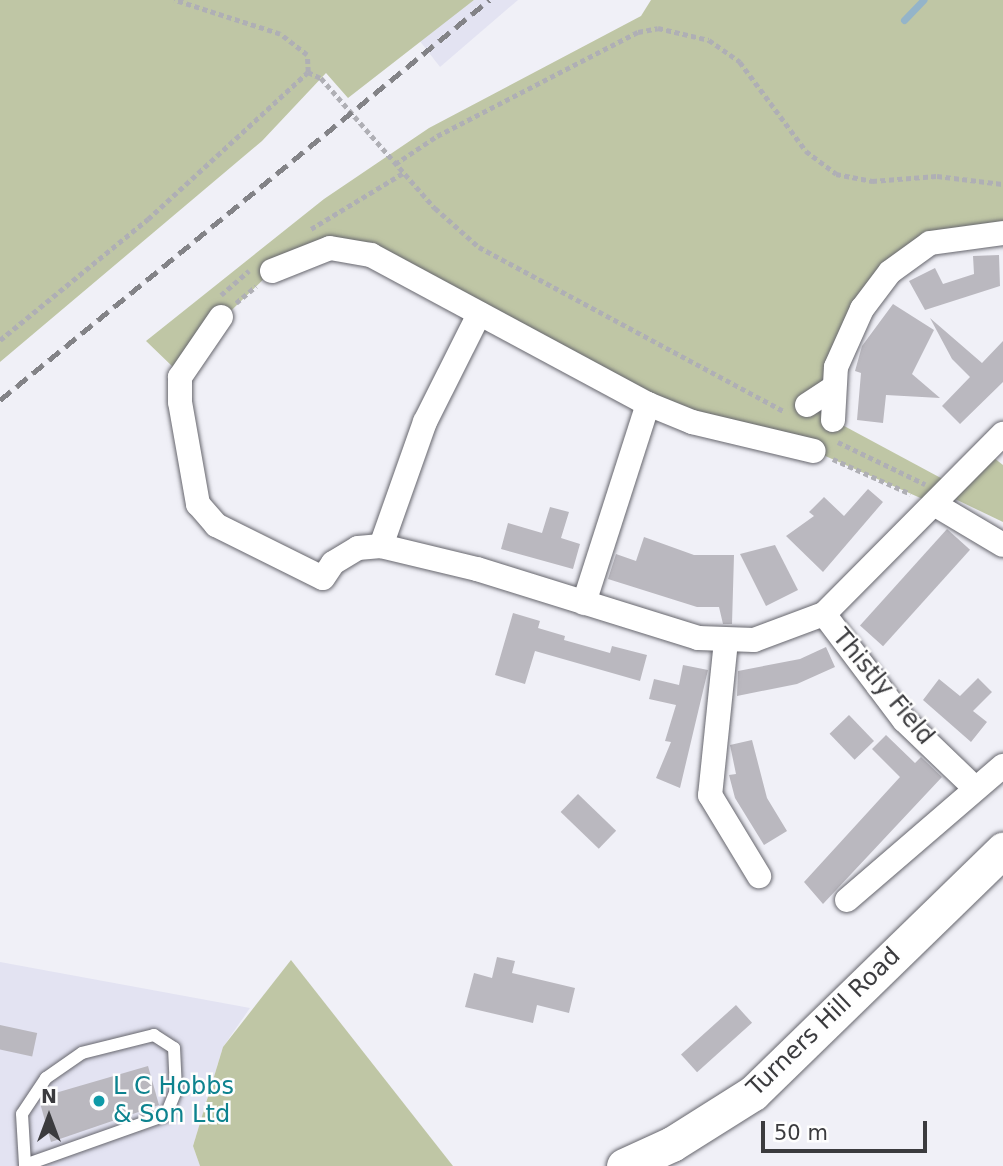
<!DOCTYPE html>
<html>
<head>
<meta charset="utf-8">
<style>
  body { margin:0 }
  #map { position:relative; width:1003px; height:1166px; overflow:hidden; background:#f0f0f7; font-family:"DejaVu Sans",sans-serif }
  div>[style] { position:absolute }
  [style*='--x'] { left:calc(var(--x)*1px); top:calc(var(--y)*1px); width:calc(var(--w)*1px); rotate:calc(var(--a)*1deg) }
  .built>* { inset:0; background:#e3e3f2 }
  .green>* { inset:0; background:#bfc6a5 }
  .stream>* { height:7px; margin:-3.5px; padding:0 3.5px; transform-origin:3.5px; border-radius:3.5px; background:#94b4c9 }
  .building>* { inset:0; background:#bab8bf; transform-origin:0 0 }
  .path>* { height:4.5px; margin-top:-2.25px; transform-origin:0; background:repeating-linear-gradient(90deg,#afafb5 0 5px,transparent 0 8.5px) }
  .roads { filter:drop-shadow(0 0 2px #66666d) drop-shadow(0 0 2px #66666d) }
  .lane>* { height:12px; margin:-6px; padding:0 6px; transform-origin:6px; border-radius:6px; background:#fff }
  .street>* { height:24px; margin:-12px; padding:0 12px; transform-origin:12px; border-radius:12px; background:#fff }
  .secondary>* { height:35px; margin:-17.5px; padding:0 17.5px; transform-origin:17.5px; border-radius:17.5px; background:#fff }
  .rail>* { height:5px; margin-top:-2.5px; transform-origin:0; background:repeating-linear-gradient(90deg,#838387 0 14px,transparent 0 21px) }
  .dots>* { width:19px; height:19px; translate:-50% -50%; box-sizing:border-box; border:4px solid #fefefe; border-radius:50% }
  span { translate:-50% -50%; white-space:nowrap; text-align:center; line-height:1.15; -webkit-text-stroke:5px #fefefe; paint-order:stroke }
  .street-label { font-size:24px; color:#3b3b3e }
  .culture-label { font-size:24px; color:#0d838f }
  .left { translate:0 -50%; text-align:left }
  .north { position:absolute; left:14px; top:1082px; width:70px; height:70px; -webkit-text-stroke:5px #fefefe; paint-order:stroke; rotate:0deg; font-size:19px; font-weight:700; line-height:28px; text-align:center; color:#3b3b3e }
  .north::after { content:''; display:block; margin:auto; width:24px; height:32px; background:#3b3b3e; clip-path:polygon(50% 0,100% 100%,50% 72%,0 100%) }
  .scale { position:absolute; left:761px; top:1121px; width:166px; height:32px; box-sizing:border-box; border:4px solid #3b3b3e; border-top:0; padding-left:9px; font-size:21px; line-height:24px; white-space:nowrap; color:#3b3b3e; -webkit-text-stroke:5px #fefefe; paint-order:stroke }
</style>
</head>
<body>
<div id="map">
  <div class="built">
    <div style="clip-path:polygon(474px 0,518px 0,440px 67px,419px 40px)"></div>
    <div style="clip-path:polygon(0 962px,250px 1008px,223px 1047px,193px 1146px,200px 1166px,0 1166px)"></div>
  </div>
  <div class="green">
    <div style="clip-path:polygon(0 0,474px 0,348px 98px,326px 73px,262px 141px,0 362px)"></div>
    <div style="clip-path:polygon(651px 0,1003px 0,1003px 233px,930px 243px,862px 309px,833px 420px,952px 484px,934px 504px,814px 451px,692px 422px,330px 248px,272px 271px,173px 367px,146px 341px,324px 199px,429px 128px,641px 16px)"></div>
    <div style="clip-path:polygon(994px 458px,1003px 465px,1003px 522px,955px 499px)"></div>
    <div style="clip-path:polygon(291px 960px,453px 1166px,200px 1166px,193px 1146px,223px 1047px)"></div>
  </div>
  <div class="stream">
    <div style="--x:904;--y:20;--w:28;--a:-46"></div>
  </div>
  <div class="building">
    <div style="clip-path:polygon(999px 255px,1000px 286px,925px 310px,909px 281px,935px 268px,943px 284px,974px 274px,973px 256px)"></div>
    <div style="clip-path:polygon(893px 304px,934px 330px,912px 374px,940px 398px,886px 395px,883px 423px,857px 420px,861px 373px,855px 371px,862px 346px)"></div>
    <div style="clip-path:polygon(930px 318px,982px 363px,1003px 341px,1003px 382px,960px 424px,942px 406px,970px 377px,952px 359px)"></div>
    <div style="clip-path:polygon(868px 489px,883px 502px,823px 572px,786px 536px,814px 516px,809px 512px,824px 497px,844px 516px)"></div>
    <div style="clip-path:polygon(550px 507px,569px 512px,561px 538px,580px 544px,573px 569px,501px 549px,508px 523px,542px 533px)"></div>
    <div style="left:947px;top:529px;width:31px;height:130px;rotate:42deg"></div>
    <div style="clip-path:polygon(644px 537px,694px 555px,734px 555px,732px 624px,723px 624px,719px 607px,697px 607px,608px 579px,616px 554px,636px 561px)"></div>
    <div style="clip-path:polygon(775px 545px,798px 590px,766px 606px,740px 554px)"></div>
    <div style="clip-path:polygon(513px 613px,540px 621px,538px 628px,565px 636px,564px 640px,610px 653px,612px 646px,647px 655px,640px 681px,535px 651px,525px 684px,495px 675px)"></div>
    <div style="clip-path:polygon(826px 647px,835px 667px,797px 684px,737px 696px,738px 671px,800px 659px)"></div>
    <div style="clip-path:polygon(683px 665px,708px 670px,680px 788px,656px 778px,671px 742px,665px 741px,676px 705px,649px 699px,654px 679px,679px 685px)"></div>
    <div style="clip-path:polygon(978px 678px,992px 692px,973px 711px,987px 722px,971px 742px,923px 700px,939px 679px,960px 696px)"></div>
    <div style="left:849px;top:715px;width:36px;height:27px;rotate:46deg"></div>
    <div style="clip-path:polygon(886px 735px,915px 763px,921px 757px,942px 777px,823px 904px,804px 882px,900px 777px,872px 749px)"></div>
    <div style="clip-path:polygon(752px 740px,767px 798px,787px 831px,764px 845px,735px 798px,729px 775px,736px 774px,730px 745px)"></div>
    <div style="left:578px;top:794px;width:53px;height:25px;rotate:44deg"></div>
    <div style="clip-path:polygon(497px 957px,515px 961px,512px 973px,575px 988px,569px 1013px,537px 1005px,533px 1023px,465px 1007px,474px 973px,492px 978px)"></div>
    <div style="left:736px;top:1005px;width:24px;height:74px;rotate:48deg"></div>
    <div style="left:0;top:1025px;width:38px;height:24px;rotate:12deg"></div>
    <div style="clip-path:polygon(148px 1066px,159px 1105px,51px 1142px,40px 1103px,45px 1096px)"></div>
  </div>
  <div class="path">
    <div style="--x:308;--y:72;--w:14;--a:25"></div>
    <div style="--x:321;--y:78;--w:173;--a:48.8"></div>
    <div style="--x:435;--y:208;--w:59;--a:41.6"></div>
    <div style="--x:479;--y:247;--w:348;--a:28.3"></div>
    <div style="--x:395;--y:164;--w:50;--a:-33.7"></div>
    <div style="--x:437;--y:136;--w:226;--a:-27.4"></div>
    <div style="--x:638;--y:32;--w:20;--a:-11"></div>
    <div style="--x:658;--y:28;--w:52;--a:13.2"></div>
    <div style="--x:709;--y:40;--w:38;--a:35"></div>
    <div style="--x:740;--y:62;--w:111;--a:53.4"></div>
    <div style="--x:806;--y:151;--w:38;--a:37"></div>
    <div style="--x:836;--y:174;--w:37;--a:11"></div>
    <div style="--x:872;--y:181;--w:65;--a:-4.4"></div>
    <div style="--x:937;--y:176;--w:66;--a:6.9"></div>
    <div style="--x:311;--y:229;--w:108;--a:-31.3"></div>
    <div style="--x:221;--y:295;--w:37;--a:-41"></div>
    <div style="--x:236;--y:303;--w:26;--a:-40"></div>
    <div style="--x:0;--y:340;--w:191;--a:-39.3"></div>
    <div style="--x:148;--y:219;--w:217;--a:-42.6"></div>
    <div style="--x:308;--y:72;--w:17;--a:-93"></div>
    <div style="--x:307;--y:55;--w:34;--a:-142"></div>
    <div style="--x:280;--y:34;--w:111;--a:-162.2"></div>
    <div style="--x:838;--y:442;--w:97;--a:25.8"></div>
    <div style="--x:833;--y:459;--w:85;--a:24.2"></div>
  </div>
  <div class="roads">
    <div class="lane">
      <div style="--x:25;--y:1165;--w:150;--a:-19.5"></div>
      <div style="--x:166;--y:1115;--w:27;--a:-68"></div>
      <div style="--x:176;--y:1090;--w:42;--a:-92.7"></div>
      <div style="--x:174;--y:1048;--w:24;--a:-147"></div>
      <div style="--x:154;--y:1035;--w:74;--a:166"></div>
      <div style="--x:82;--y:1053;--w:44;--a:145.2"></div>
      <div style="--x:46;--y:1078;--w:43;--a:123.7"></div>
      <div style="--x:22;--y:1114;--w:51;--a:86.6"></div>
      <div style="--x:25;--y:1165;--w:1;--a:90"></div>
    </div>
    <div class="street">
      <div style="--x:272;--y:271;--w:62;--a:-21.6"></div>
      <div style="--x:330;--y:248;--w:42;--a:9.7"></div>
      <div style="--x:371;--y:255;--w:315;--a:28.3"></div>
      <div style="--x:648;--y:404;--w:48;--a:22.2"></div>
      <div style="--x:692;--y:422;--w:125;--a:13.4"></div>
      <div style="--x:221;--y:317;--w:73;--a:124.3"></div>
      <div style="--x:180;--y:377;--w:25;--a:90"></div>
      <div style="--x:180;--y:402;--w:104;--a:80"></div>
      <div style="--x:198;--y:504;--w:28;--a:49"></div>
      <div style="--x:216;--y:525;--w:119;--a:26.4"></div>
      <div style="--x:323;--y:578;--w:18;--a:-56"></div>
      <div style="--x:333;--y:563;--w:29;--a:-31"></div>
      <div style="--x:358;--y:548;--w:23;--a:-5"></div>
      <div style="--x:381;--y:546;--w:99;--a:13.5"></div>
      <div style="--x:477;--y:569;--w:232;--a:17.3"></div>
      <div style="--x:698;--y:638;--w:56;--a:2"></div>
      <div style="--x:754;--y:640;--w:75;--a:-20.4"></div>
      <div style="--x:824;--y:614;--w:254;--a:-45.2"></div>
      <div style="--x:807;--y:405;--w:30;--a:-33"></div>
      <div style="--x:833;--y:420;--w:53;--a:-86.8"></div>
      <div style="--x:836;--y:367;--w:64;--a:-65.9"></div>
      <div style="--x:862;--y:309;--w:46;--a:-52.9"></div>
      <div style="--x:890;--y:272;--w:49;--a:-35.9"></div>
      <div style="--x:930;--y:243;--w:74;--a:-7.8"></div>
      <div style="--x:934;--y:504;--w:80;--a:30.7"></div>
      <div style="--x:381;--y:546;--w:132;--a:-70.5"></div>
      <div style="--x:425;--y:422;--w:121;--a:-63.4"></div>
      <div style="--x:584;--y:603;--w:209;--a:-72.2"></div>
      <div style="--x:824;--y:614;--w:133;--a:53"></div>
      <div style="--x:904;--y:720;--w:98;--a:43.8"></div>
      <div style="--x:726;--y:641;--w:155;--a:95.9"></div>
      <div style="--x:710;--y:795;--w:95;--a:58.8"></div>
      <div style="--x:847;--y:900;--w:206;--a:-40.7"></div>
    </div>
    <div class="secondary">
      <div style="--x:624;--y:1166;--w:53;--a:-24.6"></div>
      <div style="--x:672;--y:1144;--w:96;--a:-32.2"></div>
      <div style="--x:753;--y:1093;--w:349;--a:-44.2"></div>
    </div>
  </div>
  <div class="rail">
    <div style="--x:0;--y:400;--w:632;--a:-39.28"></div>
  </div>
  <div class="dots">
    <div style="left:99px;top:1101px;background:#0f9aa8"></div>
  </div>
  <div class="street-label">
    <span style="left:883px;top:687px;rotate:50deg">Thistly Field</span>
    <span style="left:824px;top:1022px;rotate:-44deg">Turners Hill Road</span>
  </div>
  <div class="culture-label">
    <span class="left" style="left:113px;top:1101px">L C Hobbs<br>&amp; Son Ltd</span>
  </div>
  <div class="north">N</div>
  <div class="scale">50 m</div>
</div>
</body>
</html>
